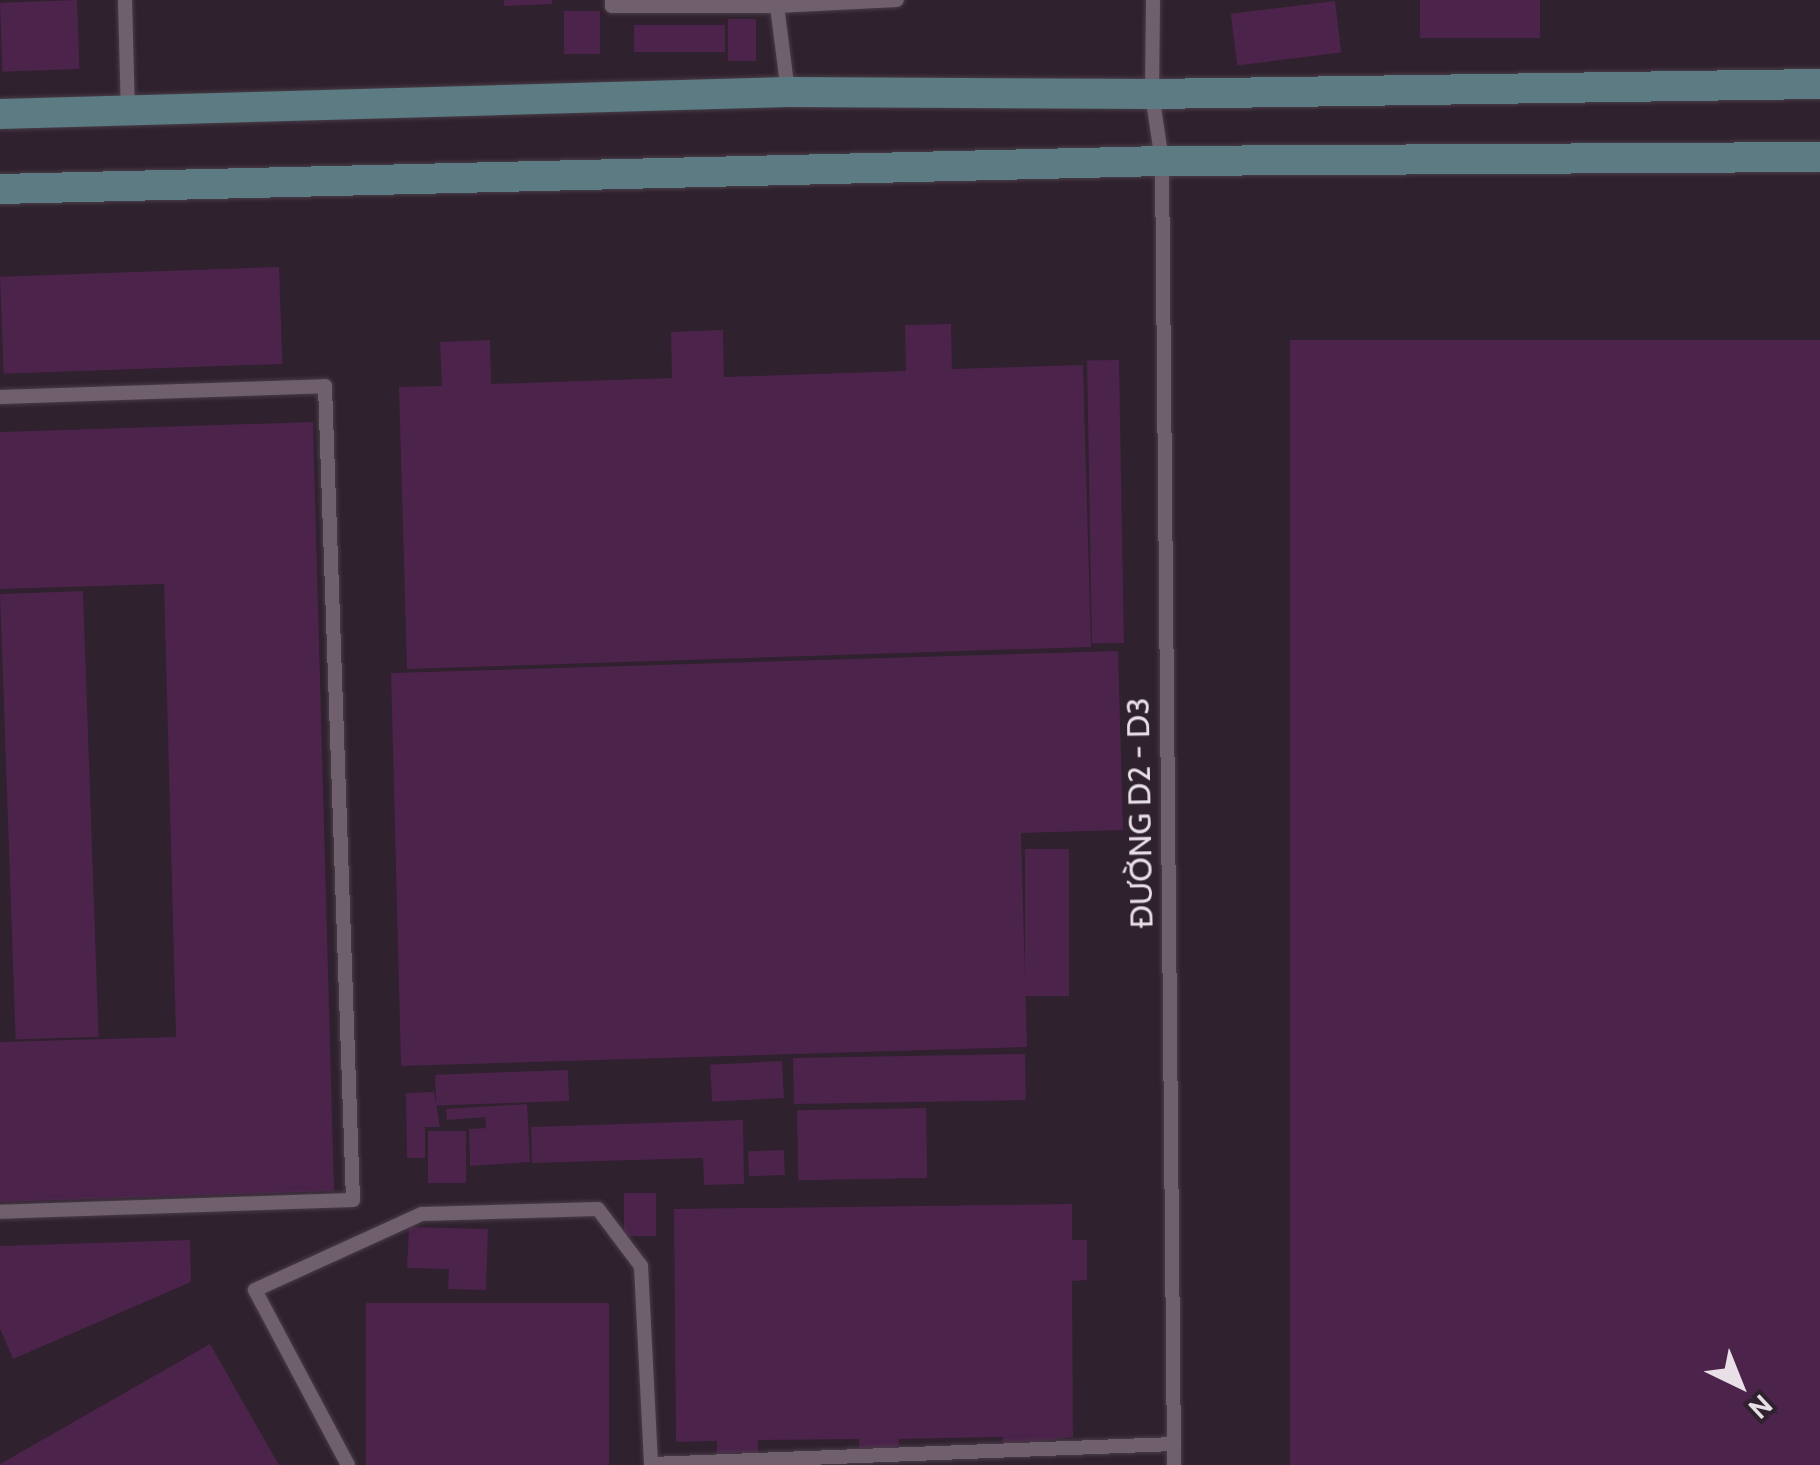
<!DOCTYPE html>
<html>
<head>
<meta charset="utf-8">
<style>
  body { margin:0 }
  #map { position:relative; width:1820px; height:1465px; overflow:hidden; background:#2f212e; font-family:Cabin,sans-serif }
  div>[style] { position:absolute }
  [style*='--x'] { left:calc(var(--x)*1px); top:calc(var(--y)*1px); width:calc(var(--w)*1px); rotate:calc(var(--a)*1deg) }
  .building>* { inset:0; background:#4c234b; transform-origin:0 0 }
  .roads { filter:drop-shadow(0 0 2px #493d48) drop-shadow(0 0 2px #493d48) }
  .lane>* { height:14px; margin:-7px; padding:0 7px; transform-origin:7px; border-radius:7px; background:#70606e }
  .secondary>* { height:30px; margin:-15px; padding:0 15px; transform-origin:15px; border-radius:15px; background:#5c7b82 }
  span { translate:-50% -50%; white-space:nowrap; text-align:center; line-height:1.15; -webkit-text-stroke:8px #2f212e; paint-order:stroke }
  .street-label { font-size:32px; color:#e8dfe7 }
  .north { position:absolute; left:1690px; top:1335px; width:100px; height:100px; -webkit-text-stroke:8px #2f212e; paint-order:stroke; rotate:137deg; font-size:28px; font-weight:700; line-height:40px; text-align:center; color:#e8dfe7 }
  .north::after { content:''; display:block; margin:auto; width:35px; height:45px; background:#e8dfe7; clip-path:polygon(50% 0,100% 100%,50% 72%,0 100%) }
</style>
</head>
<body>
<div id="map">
  <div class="building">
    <div style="left:77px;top:0;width:69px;height:77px;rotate:88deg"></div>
    <div style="clip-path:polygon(504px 0,552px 0,552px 4px,504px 6px)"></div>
    <div style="left:1420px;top:0;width:120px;height:38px"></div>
    <div style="left:1335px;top:1px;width:52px;height:105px;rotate:83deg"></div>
    <div style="left:564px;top:11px;width:36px;height:43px"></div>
    <div style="left:728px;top:19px;width:28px;height:42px"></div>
    <div style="left:725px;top:25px;width:27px;height:91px;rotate:90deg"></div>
    <div style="left:279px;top:267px;width:97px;height:279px;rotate:88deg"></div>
    <div style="clip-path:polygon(951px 324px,952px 369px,1083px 365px,1091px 647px,407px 669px,399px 387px,442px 386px,440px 342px,490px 340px,491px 384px,672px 378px,671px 332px,723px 330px,724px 377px,906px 371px,905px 325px)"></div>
    <div style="left:1820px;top:340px;width:1125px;height:530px;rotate:90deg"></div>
    <div style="left:1119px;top:360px;width:283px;height:32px;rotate:89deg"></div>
    <div style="clip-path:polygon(313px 422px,334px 1191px,0 1202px,0 1042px,176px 1037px,164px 584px,0 589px,0 432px)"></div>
    <div style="left:83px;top:591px;width:446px;height:83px;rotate:88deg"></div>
    <div style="clip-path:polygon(1118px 651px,1123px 830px,1021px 833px,1027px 1047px,401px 1066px,391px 673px)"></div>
    <div style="left:1069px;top:849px;width:147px;height:44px;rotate:90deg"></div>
    <div style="left:1025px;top:1054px;width:46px;height:232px;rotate:89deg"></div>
    <div style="left:782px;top:1061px;width:37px;height:72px;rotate:87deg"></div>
    <div style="left:568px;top:1070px;width:31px;height:133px;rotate:88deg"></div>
    <div style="clip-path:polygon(434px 1092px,440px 1127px,425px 1127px,425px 1158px,407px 1158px,406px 1093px)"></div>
    <div style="clip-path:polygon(527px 1104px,530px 1162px,470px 1166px,469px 1129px,486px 1128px,485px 1117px,447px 1120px,446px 1109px)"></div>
    <div style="left:926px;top:1108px;width:70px;height:129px;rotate:89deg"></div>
    <div style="clip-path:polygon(743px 1120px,744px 1184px,704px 1185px,703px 1158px,532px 1163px,531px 1127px)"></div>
    <div style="left:428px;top:1131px;width:38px;height:52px"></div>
    <div style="left:784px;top:1150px;width:25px;height:36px;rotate:88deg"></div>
    <div style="left:624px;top:1193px;width:32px;height:43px"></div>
    <div style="clip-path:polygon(1072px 1204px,1072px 1240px,1087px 1240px,1087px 1280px,1072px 1281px,1073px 1437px,1003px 1446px,1003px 1437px,899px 1439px,899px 1450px,859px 1451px,859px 1439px,758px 1440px,758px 1453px,717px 1453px,717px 1441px,676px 1442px,674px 1209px)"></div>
    <div style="clip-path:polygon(409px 1227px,488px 1229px,486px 1290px,448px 1289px,449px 1269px,407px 1268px)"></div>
    <div style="clip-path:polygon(190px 1240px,191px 1282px,13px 1359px,0 1329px,0 1246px)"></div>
    <div style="left:609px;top:1303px;width:162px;height:243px;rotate:90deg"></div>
    <div style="clip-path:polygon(210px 1344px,279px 1465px,0 1465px,0 1464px)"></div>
  </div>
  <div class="roads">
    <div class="lane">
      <div style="--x:125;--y:0;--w:113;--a:88.5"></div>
      <div style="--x:612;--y:0;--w:6;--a:90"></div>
      <div style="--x:612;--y:6;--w:165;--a:0"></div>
      <div style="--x:777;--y:6;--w:87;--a:82.7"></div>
      <div style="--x:1153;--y:0;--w:94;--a:90.6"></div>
      <div style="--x:1152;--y:94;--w:68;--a:81.5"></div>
      <div style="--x:1162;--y:161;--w:1304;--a:89.47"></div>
      <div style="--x:777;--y:1;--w:5;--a:90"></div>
      <div style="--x:777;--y:6;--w:120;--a:-2.9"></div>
      <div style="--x:0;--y:397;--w:325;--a:-1.9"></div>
      <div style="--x:325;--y:386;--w:814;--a:88.03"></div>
      <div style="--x:353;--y:1200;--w:353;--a:178.1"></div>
      <div style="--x:651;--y:1464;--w:523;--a:-2.19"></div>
      <div style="--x:348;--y:1465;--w:198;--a:-118"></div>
      <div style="--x:255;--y:1290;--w:183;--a:-24.5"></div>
      <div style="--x:422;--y:1214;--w:176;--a:-1.6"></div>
      <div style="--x:598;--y:1209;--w:71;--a:53"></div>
      <div style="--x:641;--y:1266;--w:199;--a:87.1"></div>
    </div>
    <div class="secondary">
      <div style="--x:0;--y:114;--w:788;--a:-1.6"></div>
      <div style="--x:788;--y:92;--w:364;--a:0.3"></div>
      <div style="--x:1152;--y:94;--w:668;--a:-0.86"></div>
      <div style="--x:0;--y:189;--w:1162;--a:-1.38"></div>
      <div style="--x:1162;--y:161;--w:658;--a:-0.35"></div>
    </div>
  </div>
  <div class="street-label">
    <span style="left:1140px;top:813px;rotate:-91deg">ĐƯỜNG D2 - D3</span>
  </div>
  <div class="north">N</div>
</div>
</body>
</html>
